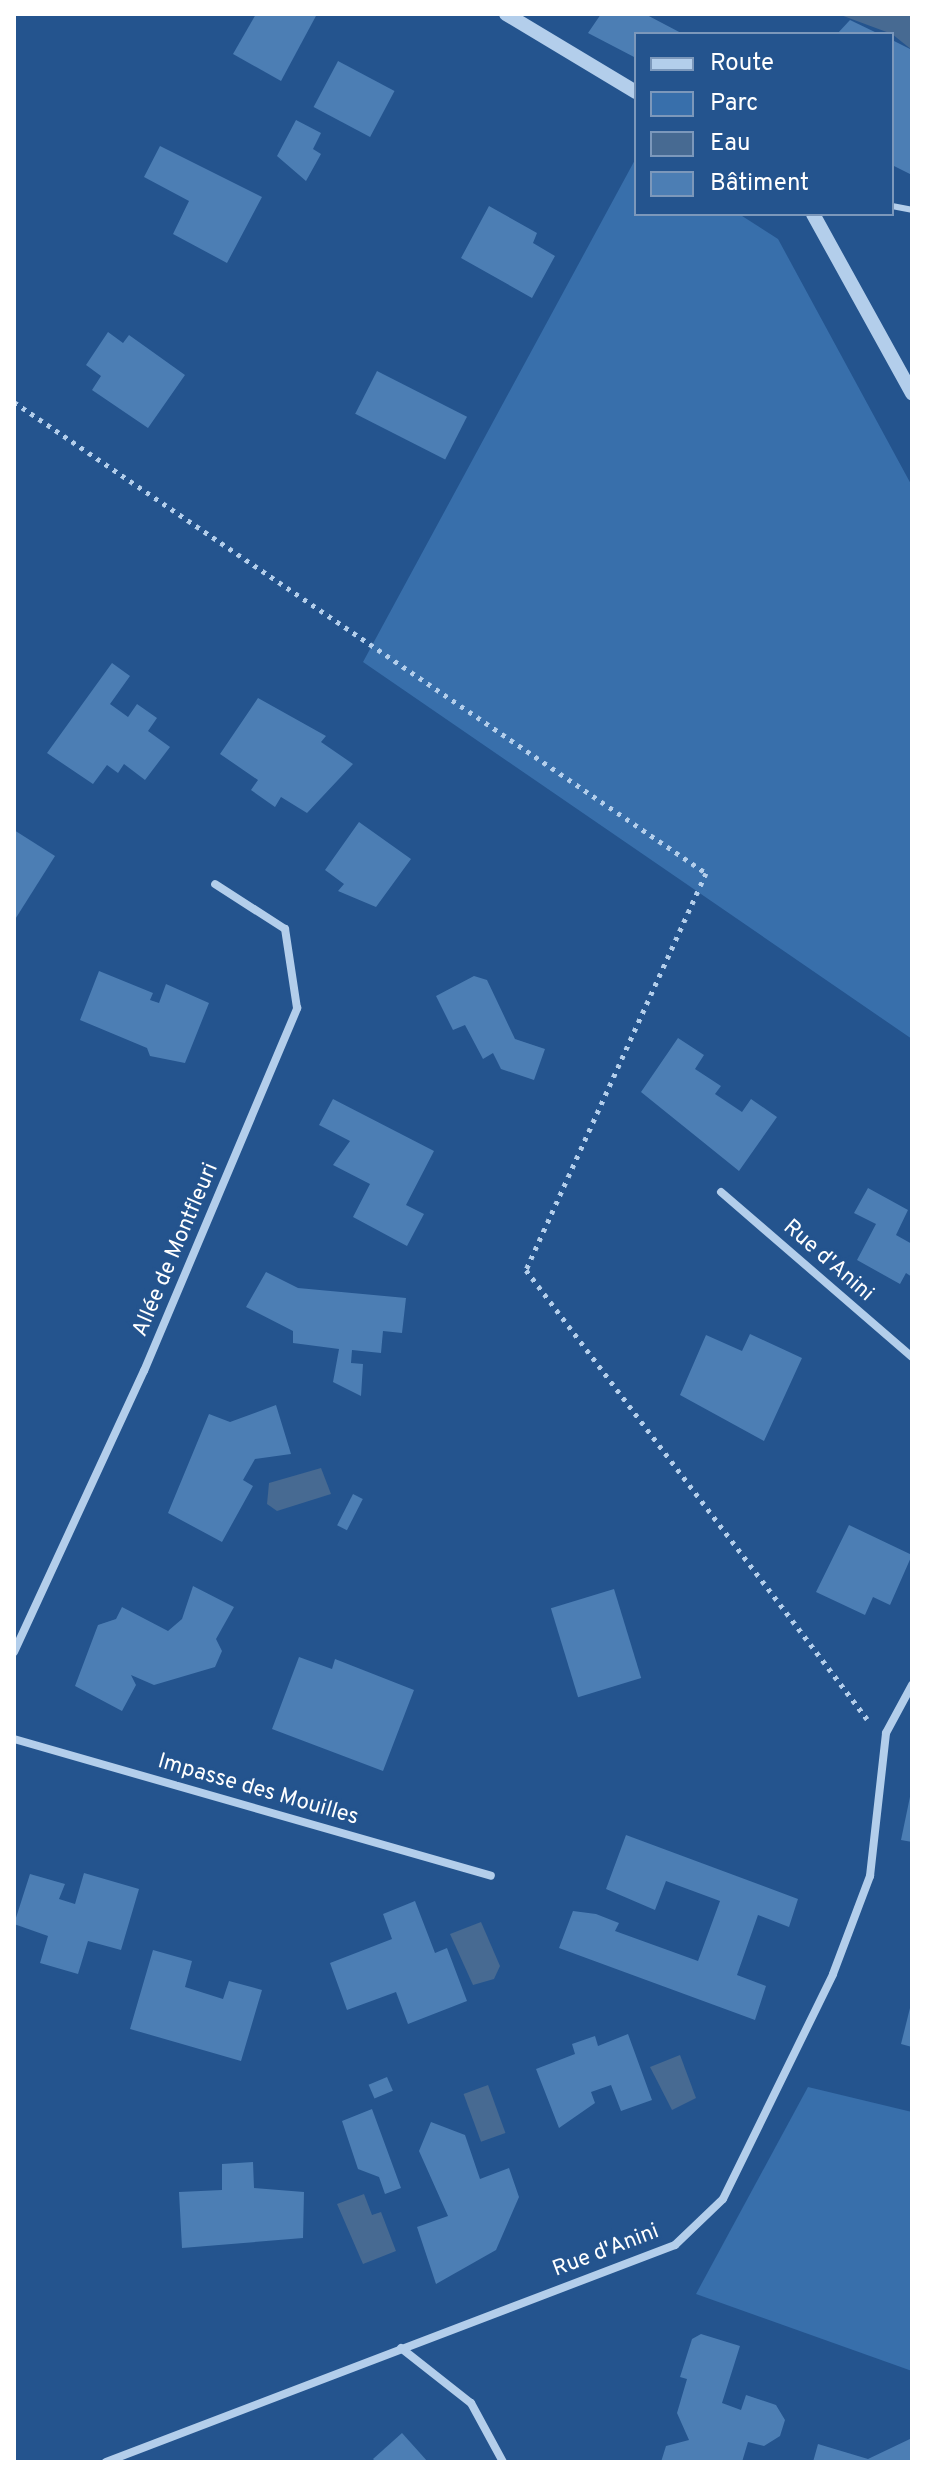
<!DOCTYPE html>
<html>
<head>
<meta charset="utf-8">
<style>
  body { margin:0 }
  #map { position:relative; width:926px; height:2476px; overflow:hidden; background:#24548e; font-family:Overpass,sans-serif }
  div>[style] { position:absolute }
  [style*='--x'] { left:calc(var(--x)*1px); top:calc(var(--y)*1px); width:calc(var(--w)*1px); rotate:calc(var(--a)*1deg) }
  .green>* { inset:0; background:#386fab }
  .water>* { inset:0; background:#476a92; transform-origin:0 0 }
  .building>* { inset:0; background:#4c7eb4; transform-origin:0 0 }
  .path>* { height:5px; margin-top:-2.5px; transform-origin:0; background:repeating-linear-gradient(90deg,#b3ceeb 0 4px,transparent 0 10px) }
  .service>* { height:6px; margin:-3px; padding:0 3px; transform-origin:3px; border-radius:3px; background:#b3ceeb }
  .minor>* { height:8px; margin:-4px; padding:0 4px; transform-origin:4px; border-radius:4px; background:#b3ceeb }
  .tertiary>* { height:14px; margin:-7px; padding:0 7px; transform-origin:7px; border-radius:7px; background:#b3ceeb }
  span { translate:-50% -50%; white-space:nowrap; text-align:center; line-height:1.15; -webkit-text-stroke:6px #24548e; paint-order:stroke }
  .street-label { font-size:22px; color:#fff }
  .frame { position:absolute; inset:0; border:16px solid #fff; pointer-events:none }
  .legend { position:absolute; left:634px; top:32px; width:260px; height:184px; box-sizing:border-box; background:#24548e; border:2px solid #7c98bb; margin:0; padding:10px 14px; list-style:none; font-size:24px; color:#fff }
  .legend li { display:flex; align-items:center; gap:16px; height:40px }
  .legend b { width:40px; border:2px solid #7c98bb }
</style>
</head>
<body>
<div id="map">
  <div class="green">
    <div style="clip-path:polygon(636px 158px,636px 214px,739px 214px,778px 239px,912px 486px,912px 1039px,363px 662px)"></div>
    <div style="clip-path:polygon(808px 2087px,912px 2112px,912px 2371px,696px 2294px)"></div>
  </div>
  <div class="water">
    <div style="clip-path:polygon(838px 14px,912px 14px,912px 50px,892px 34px)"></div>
    <div style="clip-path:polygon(321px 1468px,331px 1494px,277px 1511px,267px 1504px,269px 1483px)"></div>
    <div style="clip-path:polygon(481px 1922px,500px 1966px,494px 1979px,473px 1985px,450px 1934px)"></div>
    <div style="clip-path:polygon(680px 2055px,696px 2098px,672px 2110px,650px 2067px)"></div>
    <div style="left:488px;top:2085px;width:51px;height:26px;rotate:70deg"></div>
    <div style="clip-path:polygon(364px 2194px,372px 2215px,381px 2212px,396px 2251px,363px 2264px,337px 2204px)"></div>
  </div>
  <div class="building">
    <div style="clip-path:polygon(256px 14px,317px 14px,281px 81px,233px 54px)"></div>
    <div style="clip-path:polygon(601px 14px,645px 14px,683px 34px,636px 34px,636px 58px,588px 33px)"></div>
    <div style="clip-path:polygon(850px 20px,879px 34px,837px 34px)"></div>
    <div style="clip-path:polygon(892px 40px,912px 50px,912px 175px,892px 165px)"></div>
    <div style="left:338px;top:61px;width:64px;height:52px;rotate:28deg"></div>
    <div style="clip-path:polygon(296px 120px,321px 133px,313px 149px,321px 154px,306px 181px,277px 156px)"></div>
    <div style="clip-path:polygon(160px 146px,262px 197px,227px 263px,173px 234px,189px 201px,144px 177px)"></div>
    <div style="clip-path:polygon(489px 206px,537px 233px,533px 243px,555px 256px,532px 298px,461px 258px)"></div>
    <div style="clip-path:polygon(108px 332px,123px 343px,129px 335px,185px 375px,148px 428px,92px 390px,101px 376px,86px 365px)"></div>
    <div style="left:377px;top:371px;width:101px;height:48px;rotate:27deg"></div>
    <div style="clip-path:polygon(112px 663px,130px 676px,110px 704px,128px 717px,137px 704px,157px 718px,148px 731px,170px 747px,145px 780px,124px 764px,118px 773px,107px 765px,93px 784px,47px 753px)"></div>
    <div style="clip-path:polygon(258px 698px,326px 736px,321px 742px,353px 764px,307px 813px,281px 797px,275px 807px,251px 790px,258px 780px,220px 754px)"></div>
    <div style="clip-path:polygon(359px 822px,411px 859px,376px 907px,338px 891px,344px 884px,325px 870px)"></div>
    <div style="clip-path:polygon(14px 830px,55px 856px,14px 921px)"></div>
    <div style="clip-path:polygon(99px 971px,153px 993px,150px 1000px,159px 1003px,166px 984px,209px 1003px,185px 1063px,150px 1056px,147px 1048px,80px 1020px)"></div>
    <div style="clip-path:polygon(474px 976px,487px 980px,515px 1039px,545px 1049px,534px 1080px,501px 1069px,493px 1053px,483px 1059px,465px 1025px,453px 1030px,436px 996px)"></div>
    <div style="clip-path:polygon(678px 1038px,704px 1055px,695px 1069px,721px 1086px,715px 1094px,742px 1112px,751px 1099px,777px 1117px,739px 1171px,641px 1092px)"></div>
    <div style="clip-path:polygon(333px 1099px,434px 1151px,406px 1205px,424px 1214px,407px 1246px,353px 1217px,370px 1184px,333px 1165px,350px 1141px,319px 1125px)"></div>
    <div style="clip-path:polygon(868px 1188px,908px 1210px,896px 1235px,912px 1244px,912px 1277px,906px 1273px,900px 1284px,857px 1260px,876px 1224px,854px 1213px)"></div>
    <div style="clip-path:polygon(266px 1272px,298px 1288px,406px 1298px,402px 1333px,383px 1331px,381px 1353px,352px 1350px,351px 1363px,363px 1364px,361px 1396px,333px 1382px,339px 1349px,293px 1343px,293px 1331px,246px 1307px)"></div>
    <div style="clip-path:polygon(750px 1334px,802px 1358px,764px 1441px,680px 1395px,706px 1335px,742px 1351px)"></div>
    <div style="clip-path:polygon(276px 1405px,291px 1454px,255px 1459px,243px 1480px,253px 1486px,222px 1542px,168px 1513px,209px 1414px,230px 1422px)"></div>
    <div style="left:353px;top:1494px;width:11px;height:35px;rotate:27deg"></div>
    <div style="clip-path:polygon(849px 1525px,912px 1555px,890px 1605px,873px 1597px,865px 1615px,816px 1592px)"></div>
    <div style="clip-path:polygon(193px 1586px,234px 1607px,216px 1639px,222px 1651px,215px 1667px,154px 1685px,131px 1675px,136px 1685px,122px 1711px,75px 1686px,98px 1625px,116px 1619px,122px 1607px,168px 1631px,182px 1619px)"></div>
    <div style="left:614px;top:1589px;width:93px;height:66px;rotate:73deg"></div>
    <div style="clip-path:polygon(299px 1657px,332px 1669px,335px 1659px,414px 1690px,383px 1771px,272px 1729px)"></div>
    <div style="clip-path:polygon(911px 1792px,912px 1792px,912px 1842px,901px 1840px)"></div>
    <div style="clip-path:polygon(626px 1835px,798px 1899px,789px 1927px,758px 1915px,737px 1975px,766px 1986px,755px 2020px,559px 1948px,573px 1911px,596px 1914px,619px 1923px,615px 1931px,698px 1961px,720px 1901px,666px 1881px,655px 1910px,606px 1889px)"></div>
    <div style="clip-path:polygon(84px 1873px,139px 1889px,121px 1950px,88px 1941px,78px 1974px,40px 1963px,48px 1936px,14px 1924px,30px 1874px,65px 1884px,59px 1899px,75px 1904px)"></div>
    <div style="clip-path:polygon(415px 1901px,435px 1953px,447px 1948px,467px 2001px,408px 2024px,396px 1992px,347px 2010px,330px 1963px,392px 1939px,383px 1914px)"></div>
    <div style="clip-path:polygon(153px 1950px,192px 1961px,185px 1987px,223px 1999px,229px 1981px,262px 1990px,241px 2061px,130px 2029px)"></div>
    <div style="clip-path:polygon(911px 2004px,912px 2004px,912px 2047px,901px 2044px)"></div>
    <div style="clip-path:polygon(628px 2034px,652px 2100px,621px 2111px,611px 2085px,591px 2092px,595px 2103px,559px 2128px,536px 2069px,575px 2054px,572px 2044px,595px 2036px,598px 2046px)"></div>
    <div style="left:387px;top:2077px;width:15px;height:20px;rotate:67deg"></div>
    <div style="clip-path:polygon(372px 2109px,401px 2188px,385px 2194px,379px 2177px,358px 2169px,342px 2121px)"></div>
    <div style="clip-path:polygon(431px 2122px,465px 2135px,480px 2179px,509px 2168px,519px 2197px,496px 2250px,436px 2284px,417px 2227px,448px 2216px,419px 2151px)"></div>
    <div style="clip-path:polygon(253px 2162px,254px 2188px,304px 2192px,303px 2238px,182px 2248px,179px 2192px,222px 2190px,222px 2164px)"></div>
    <div style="clip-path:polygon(701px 2334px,740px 2346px,722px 2403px,741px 2410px,746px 2395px,776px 2405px,785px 2420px,780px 2436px,764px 2446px,748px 2442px,742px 2462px,661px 2462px,666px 2446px,689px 2440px,677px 2413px,687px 2379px,680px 2377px,692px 2339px)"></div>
    <div style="clip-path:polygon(402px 2433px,428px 2462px,376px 2462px,373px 2459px)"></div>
    <div style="clip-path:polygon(912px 2438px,912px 2462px,813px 2462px,818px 2444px,868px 2459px)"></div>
  </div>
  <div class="path">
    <div style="--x:14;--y:402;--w:837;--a:34.24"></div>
    <div style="--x:706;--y:873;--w:436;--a:114.4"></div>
    <div style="--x:526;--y:1270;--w:564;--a:52.78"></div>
  </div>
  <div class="service">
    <div style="--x:892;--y:206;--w:20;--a:11"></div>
  </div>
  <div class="minor">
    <div style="--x:721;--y:1192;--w:252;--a:40.8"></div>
    <div style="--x:14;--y:1652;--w:310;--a:-65.2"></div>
    <div style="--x:144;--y:1371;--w:394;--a:-67.1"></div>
    <div style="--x:297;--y:1008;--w:80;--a:-98.6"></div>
    <div style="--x:285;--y:929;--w:83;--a:-147.3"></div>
    <div style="--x:14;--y:1739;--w:496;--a:16"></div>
    <div style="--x:401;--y:2348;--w:89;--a:38.2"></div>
    <div style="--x:471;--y:2403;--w:67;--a:61.5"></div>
    <div style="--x:106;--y:2462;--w:609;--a:-20.88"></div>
    <div style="--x:675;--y:2245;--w:66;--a:-43.8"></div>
    <div style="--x:723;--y:2199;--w:250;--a:-63.9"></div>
    <div style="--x:833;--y:1974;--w:105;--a:-69.3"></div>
    <div style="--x:870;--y:1876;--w:144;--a:-83.6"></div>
    <div style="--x:886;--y:1733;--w:55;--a:-61.6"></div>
  </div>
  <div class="tertiary">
    <div style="--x:506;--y:14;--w:152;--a:31"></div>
    <div style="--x:813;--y:214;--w:205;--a:61.1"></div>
  </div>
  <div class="street-label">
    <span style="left:176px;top:1250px;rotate:-67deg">Allée de Montfleuri</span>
    <span style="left:828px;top:1261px;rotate:41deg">Rue d'Anini</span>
    <span style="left:258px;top:1790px;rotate:16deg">Impasse des Mouilles</span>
    <span style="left:606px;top:2251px;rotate:-21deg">Rue d'Anini</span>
  </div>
  <div class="frame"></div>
  <ul class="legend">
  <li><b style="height:10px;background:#b3ceeb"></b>Route</li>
  <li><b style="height:22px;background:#386fab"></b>Parc</li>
  <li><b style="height:22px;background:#476a92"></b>Eau</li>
  <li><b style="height:22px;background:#4c7eb4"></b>Bâtiment</li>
  </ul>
</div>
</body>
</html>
